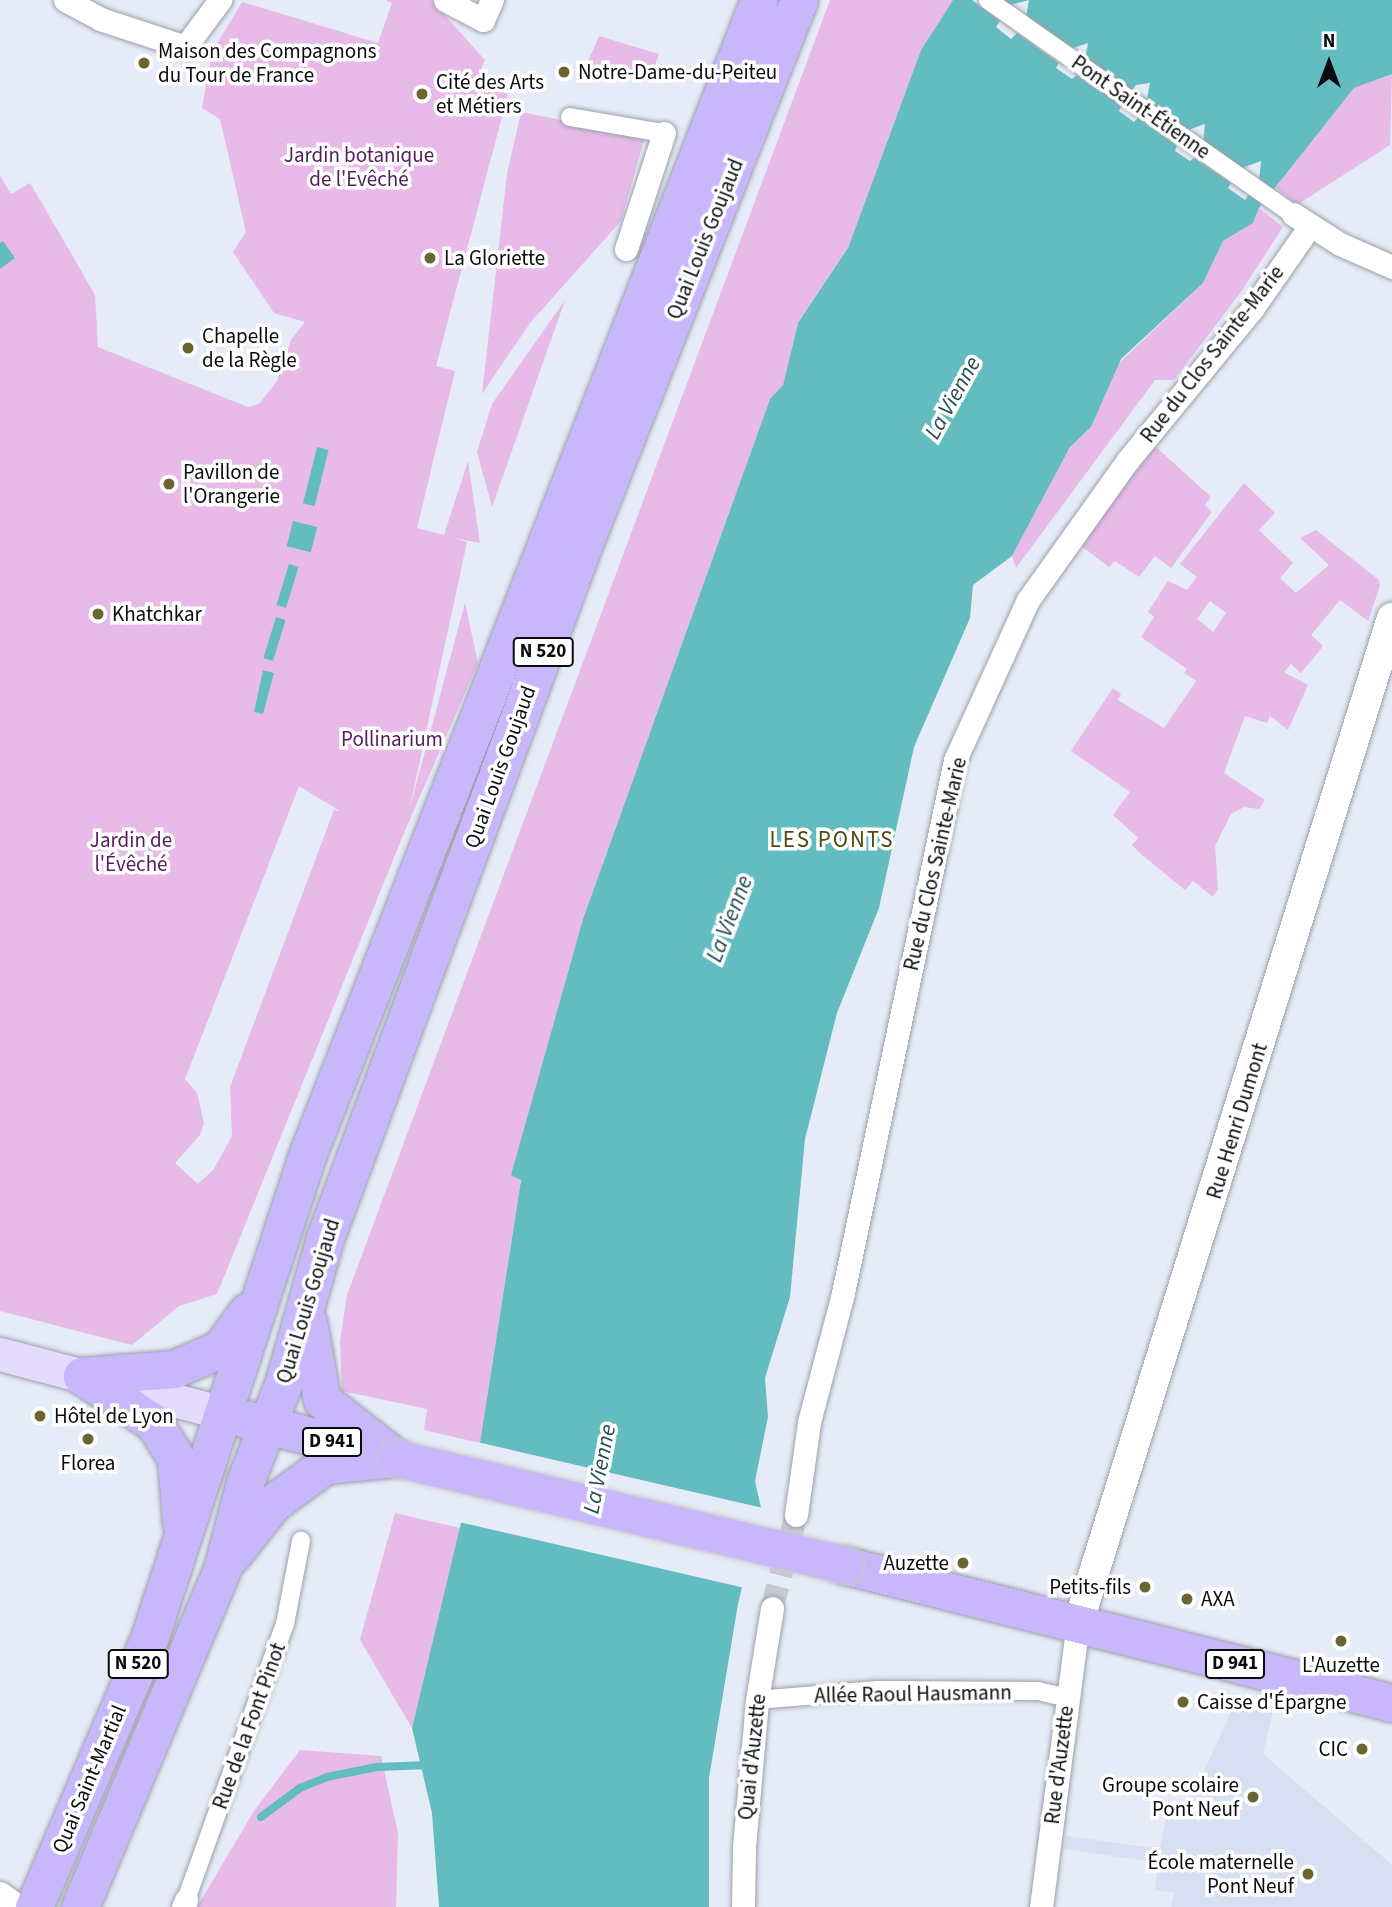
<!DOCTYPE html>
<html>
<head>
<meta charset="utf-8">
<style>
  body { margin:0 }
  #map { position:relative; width:1392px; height:1907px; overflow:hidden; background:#e5ebf7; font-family:"Source Sans 3",sans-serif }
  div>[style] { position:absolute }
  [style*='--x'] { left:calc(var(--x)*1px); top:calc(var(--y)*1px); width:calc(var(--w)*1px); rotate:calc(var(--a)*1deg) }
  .built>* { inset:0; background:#d6e0f2 }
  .green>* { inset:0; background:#e7bae8 }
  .water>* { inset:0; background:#63bdc0; transform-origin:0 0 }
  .pier>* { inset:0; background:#e5ebf7; transform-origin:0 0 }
  .stream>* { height:8px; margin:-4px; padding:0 4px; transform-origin:4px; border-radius:4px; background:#63bdc0 }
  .minor-tunnel>* { height:23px; margin-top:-11.5px; transform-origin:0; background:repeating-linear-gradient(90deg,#c4c9d4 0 23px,transparent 0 34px) }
  .roads { filter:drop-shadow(0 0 2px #9aa0ab) drop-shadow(0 0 2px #9aa0ab) }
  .pedestrian>* { height:18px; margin:-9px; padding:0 9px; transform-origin:9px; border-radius:9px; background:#fff }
  .minor>* { height:23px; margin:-11.5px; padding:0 11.5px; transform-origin:11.5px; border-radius:11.5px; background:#fff }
  .tertiary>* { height:30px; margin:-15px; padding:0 15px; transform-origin:15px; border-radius:15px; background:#fff }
  .secondary>* { height:33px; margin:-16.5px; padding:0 16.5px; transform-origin:16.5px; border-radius:16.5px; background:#e4dbfd }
  .primary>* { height:37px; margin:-18.5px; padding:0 18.5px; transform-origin:18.5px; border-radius:18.5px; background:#c8b7fb }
  .bridges { filter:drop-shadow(0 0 2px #c9c9ca) drop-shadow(0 0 2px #c9c9ca) }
  .primary-bridge>* { height:37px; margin:-18.5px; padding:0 18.5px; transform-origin:18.5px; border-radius:18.5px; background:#c8b7fb }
  .dots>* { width:19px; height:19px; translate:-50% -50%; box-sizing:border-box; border:4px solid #fff; border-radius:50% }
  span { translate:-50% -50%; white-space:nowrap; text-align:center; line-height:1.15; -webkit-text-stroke:7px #fff; paint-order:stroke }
  .shield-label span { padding:2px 5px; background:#fff; border:2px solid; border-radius:5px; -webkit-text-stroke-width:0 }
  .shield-label { font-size:19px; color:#090b0f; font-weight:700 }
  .poi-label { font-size:21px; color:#090b0f }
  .left { translate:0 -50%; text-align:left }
  .right { translate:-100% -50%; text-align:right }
  .street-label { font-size:21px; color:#090b0f }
  .park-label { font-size:21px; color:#551d59 }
  .water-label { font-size:23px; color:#244d4f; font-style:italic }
  .neighbourhood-label { font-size:23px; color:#524c0c; letter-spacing:2px }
  .north { position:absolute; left:1294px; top:28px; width:70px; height:70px; -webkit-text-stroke:5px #fff; paint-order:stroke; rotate:0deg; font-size:19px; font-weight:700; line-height:28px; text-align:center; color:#090b0f }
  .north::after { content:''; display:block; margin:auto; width:24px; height:32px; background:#090b0f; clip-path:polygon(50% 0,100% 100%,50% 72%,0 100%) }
</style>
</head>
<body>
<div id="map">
  <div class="built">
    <div style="clip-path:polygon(1235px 1703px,1273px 1712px,1263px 1754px,1392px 1865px,1392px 1907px,1171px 1907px,1174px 1893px,1155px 1890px,1158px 1863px,1065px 1849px,1066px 1836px,1160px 1849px,1166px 1816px,1182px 1820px)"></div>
  </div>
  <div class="green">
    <div style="clip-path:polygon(evenodd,385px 0,431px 0,485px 60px,475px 84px,508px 94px,436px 366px,455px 371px,417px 528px,444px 535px,468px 461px,480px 543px,454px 538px,467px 542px,409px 811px,465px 603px,478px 663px,404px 833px,217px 1294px,179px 1306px,132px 1345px,0 1311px,0 176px,11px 194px,30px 183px,75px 260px,95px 295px,98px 347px,248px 407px,259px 404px,277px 381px,291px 340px,305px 322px,274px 313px,233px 252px,246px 232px,220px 119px,202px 108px,212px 52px,242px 2px,378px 43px,392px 3px,385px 0,299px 786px,340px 811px,334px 810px,230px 1087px,232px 1136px,214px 1169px,198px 1184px,175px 1163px,200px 1135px,204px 1123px,197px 1093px,185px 1079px,299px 786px)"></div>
    <div style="clip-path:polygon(830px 0,953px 0,921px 50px,848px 248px,798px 323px,783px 385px,770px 399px,583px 919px,512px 1175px,521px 1179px,480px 1443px,424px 1430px,427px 1409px,342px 1391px,340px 1341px,347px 1295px)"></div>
    <div style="clip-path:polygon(599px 36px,659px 54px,650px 79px,586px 66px)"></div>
    <div style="clip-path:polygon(1392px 74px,1390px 145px,1297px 205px,1275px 187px,1354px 88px)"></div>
    <div style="clip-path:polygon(521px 112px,645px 137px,621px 221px,530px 323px,482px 394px,507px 174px)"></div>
    <div style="clip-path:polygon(1259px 208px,1283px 227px,1241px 292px,1174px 380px,1155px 380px,1016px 568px,1012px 556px,1070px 447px,1091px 427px,1116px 366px,1203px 283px,1223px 241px,1253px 223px)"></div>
    <div style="clip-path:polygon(565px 300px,492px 507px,477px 452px,492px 404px)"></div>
    <div style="clip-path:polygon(1155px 446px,1211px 497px,1205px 505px,1212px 512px,1171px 568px,1155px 556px,1139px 577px,1115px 561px,1109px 567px,1080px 545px)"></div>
    <div style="clip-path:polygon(evenodd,1244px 483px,1275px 513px,1259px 530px,1293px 563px,1280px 578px,1296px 593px,1329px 565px,1300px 538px,1316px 530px,1379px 580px,1380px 586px,1368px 621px,1340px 600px,1311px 635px,1323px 646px,1320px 650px,1301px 673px,1291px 664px,1284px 672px,1308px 685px,1288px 730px,1270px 716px,1267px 723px,1245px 716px,1224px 773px,1265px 800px,1259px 809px,1244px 807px,1231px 814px,1215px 846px,1218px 889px,1213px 897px,1193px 881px,1185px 890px,1141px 854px,1132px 845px,1138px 838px,1113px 815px,1130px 792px,1071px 751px,1113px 688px,1121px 694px,1118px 700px,1164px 728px,1196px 681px,1184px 673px,1187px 669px,1141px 637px,1154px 617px,1148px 612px,1168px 581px,1187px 590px,1197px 577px,1180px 564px,1244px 483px,1210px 601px,1226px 613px,1213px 632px,1197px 619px,1210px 601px)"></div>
    <div style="clip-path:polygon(395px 1513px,460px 1528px,412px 1728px,360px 1640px)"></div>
    <div style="clip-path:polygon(300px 1750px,381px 1756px,398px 1833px,396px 1907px,197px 1907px,254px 1811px)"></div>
  </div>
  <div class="water">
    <div style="clip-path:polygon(953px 0,1392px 0,1392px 74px,1354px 88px,1259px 208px,1253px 223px,1223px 241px,1203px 283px,1121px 359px,1091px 427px,1070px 447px,1012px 556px,973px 585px,970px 618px,914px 747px,879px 908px,837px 1013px,805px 1139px,790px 1297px,765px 1378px,768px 1417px,755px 1481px,761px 1508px,738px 1604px,709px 1778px,709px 1907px,439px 1907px,432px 1813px,412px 1728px,480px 1443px,521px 1180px,511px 1175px,583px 919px,770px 399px,783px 385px,798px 323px,848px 248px,921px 50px)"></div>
    <div style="clip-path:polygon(3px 241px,15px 258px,0 269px,0 243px)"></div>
    <div style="left:317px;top:447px;width:12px;height:58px;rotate:14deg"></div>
    <div style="left:293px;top:521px;width:25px;height:26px;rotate:14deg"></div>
    <div style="left:289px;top:564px;width:10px;height:43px;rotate:17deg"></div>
    <div style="left:276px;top:617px;width:10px;height:43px;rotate:17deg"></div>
    <div style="clip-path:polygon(263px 670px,274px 673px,263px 714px,254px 712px)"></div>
  </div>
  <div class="pier">
    <div style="clip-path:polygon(972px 0,1002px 0,1010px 5px,1029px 0,1026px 17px,1070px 49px,1088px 43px,1085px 59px,1130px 92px,1136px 85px,1150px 83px,1146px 103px,1188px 130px,1205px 124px,1203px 143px,1242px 168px,1261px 161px,1259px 181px,1276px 192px,1265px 206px,1249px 195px,1245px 200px,1228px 188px,1231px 183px,1194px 158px,1190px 161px,1175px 151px,1177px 145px,1138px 118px,1134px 122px,1119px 111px,1122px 105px,1077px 75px,1072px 79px,1056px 68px,1059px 63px,1017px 33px,1011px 39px,996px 27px,1000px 21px)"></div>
    <div style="left:477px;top:1442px;width:295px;height:82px;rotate:13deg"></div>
  </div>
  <div class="stream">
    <div style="--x:261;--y:1817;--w:49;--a:-36.6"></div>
    <div style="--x:300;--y:1788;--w:29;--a:-22"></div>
    <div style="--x:327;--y:1777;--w:51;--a:-11.3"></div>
    <div style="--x:377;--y:1767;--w:53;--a:-2.2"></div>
  </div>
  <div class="minor-tunnel">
    <div style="--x:772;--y:1608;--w:96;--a:-75.5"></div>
  </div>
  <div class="roads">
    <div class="pedestrian">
      <div style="--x:988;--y:0;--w:373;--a:35.1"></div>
      <div style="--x:570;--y:117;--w:95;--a:9.7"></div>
      <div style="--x:757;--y:1700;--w:121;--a:-4.7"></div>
      <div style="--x:878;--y:1690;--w:160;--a:0.4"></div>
      <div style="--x:1038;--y:1691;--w:31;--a:13"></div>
      <div style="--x:186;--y:1900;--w:293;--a:-70.3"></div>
      <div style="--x:285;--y:1624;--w:85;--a:-79.1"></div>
    </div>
    <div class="minor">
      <div style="--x:65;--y:0;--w:40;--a:28"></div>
      <div style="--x:100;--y:19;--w:89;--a:18.2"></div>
      <div style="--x:185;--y:47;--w:59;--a:-53.3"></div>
      <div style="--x:445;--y:0;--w:43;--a:27.8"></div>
      <div style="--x:483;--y:20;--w:22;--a:-66"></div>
      <div style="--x:1293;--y:214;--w:56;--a:32.6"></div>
      <div style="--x:1340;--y:244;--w:57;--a:23.9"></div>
      <div style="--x:626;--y:249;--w:122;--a:-71.9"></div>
      <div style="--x:796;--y:1515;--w:94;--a:-82"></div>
      <div style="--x:809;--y:1422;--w:133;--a:-75.2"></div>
      <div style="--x:843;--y:1293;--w:545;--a:-78.13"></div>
      <div style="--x:955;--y:760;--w:176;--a:-65.5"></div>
      <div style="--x:1028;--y:600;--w:172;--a:-54.5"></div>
      <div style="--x:1128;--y:460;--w:195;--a:-50.6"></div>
      <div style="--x:1252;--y:309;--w:101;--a:-55.1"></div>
      <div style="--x:0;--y:1893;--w:24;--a:36"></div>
      <div style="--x:183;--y:1907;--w:8;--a:-67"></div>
      <div style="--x:743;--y:1907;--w:60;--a:-89"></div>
      <div style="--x:744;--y:1847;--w:148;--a:-84.9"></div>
      <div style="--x:757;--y:1700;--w:93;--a:-80.7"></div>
      <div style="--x:1041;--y:1907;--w:285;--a:-82.6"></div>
    </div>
    <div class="tertiary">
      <div style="--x:1078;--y:1624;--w:1054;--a:-72.67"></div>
    </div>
    <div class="secondary">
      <div style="--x:0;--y:1354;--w:232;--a:14.8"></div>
    </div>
    <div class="primary">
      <div style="--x:308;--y:1322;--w:79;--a:79.8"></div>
      <div style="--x:322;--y:1400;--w:94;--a:38.1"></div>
      <div style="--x:82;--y:1376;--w:86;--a:33.1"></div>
      <div style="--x:154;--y:1423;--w:41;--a:57.8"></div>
      <div style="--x:176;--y:1458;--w:64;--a:85.5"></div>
      <div style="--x:82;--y:1376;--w:92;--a:-4.4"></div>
      <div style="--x:174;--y:1369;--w:50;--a:-23.5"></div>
      <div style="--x:220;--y:1349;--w:46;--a:-53.9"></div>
      <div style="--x:245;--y:1419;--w:130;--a:14.7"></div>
      <div style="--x:232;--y:1555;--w:66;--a:-51.7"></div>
      <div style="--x:273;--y:1503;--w:64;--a:-36.2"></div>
      <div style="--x:325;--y:1465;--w:71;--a:-5.6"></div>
      <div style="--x:844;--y:1565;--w:565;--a:14.13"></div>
      <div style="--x:34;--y:1907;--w:295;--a:-66.8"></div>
      <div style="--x:150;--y:1636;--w:505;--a:-71.89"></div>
      <div style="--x:307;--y:1156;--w:1241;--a:-68.64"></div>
      <div style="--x:80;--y:1907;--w:370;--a:-67.2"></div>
      <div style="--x:223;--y:1566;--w:87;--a:-75.3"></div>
      <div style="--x:245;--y:1482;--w:107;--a:-68.7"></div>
      <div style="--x:284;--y:1382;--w:150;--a:-74.1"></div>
      <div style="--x:325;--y:1238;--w:739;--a:-69.55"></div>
      <div style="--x:583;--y:546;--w:587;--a:-68.42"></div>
    </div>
  </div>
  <div class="bridges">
    <div class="primary-bridge">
      <div style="--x:396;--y:1458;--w:461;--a:13.4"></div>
    </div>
  </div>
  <div class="dots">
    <div style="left:144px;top:63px;background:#6b6532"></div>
    <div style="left:564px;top:72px;background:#6b6532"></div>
    <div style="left:422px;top:94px;background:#6b6532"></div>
    <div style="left:430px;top:258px;background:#6b6532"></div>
    <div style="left:188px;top:348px;background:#6b6532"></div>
    <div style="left:169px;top:484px;background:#6b6532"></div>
    <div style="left:98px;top:614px;background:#6b6532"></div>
    <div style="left:40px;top:1416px;background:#6b6532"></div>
    <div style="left:88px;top:1439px;background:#6b6532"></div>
    <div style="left:963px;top:1563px;background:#6b6532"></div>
    <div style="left:1145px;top:1587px;background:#6b6532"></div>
    <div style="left:1187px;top:1599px;background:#6b6532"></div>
    <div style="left:1341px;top:1641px;background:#6b6532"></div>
    <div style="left:1183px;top:1702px;background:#6b6532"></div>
    <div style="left:1362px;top:1749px;background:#6b6532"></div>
    <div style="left:1253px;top:1797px;background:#6b6532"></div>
    <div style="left:1308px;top:1874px;background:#6b6532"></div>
  </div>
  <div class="shield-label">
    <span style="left:543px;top:652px">N 520</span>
    <span style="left:332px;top:1442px">D 941</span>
    <span style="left:138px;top:1664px">N 520</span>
    <span style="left:1235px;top:1664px">D 941</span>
  </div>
  <div class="poi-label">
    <span class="left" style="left:158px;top:63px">Maison des Compagnons<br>du Tour de France</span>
    <span class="left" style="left:578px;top:72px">Notre-Dame-du-Peiteu</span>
    <span class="left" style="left:436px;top:94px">Cité des Arts<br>et Métiers</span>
    <span class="left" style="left:444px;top:258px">La Gloriette</span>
    <span class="left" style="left:202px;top:348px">Chapelle<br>de la Règle</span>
    <span class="left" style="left:183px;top:484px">Pavillon de<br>l'Orangerie</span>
    <span class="left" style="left:112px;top:614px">Khatchkar</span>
    <span class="left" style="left:54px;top:1416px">Hôtel de Lyon</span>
    <span style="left:88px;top:1463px">Florea</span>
    <span class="right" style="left:949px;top:1563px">Auzette</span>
    <span class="right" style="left:1131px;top:1587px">Petits-fils</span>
    <span class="left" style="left:1201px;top:1599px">AXA</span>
    <span style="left:1341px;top:1665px">L'Auzette</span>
    <span class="left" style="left:1197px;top:1702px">Caisse d'Épargne</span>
    <span class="right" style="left:1348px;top:1749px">CIC</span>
    <span class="right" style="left:1239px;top:1797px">Groupe scolaire<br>Pont Neuf</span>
    <span class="right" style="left:1294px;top:1874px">École maternelle<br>Pont Neuf</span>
  </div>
  <div class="street-label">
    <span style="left:1141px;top:107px;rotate:35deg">Pont Saint-Étienne</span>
    <span style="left:705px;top:239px;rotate:-68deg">Quai Louis Goujaud</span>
    <span style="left:1212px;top:354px;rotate:-52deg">Rue du Clos Sainte-Marie</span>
    <span style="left:500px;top:767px;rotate:-70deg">Quai Louis Goujaud</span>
    <span style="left:935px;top:864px;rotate:-77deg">Rue du Clos Sainte-Marie</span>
    <span style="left:1237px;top:1121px;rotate:-73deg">Rue Henri Dumont</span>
    <span style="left:308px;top:1301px;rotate:-73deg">Quai Louis Goujaud</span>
    <span style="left:913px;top:1694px;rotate:-1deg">Allée Raoul Hausmann</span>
    <span style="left:249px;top:1726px;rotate:-70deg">Rue de la Font Pinot</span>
    <span style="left:752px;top:1757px;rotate:-84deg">Quai d'Auzette</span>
    <span style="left:1059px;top:1765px;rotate:-83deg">Rue d'Auzette</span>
    <span style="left:89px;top:1779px;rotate:-67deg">Quai Saint-Martial</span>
  </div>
  <div class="park-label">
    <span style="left:359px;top:167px">Jardin botanique<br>de l'Evêché</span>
    <span style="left:392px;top:739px">Pollinarium</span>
    <span style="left:131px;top:852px">Jardin de<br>l'Évêché</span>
  </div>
  <div class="water-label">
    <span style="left:953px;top:398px;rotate:-61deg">La Vienne</span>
    <span style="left:730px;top:919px;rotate:-69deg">La Vienne</span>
    <span style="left:600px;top:1469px;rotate:-79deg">La Vienne</span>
  </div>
  <div class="neighbourhood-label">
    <span style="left:832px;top:840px">LES PONTS</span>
  </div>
  <div class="north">N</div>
</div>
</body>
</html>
